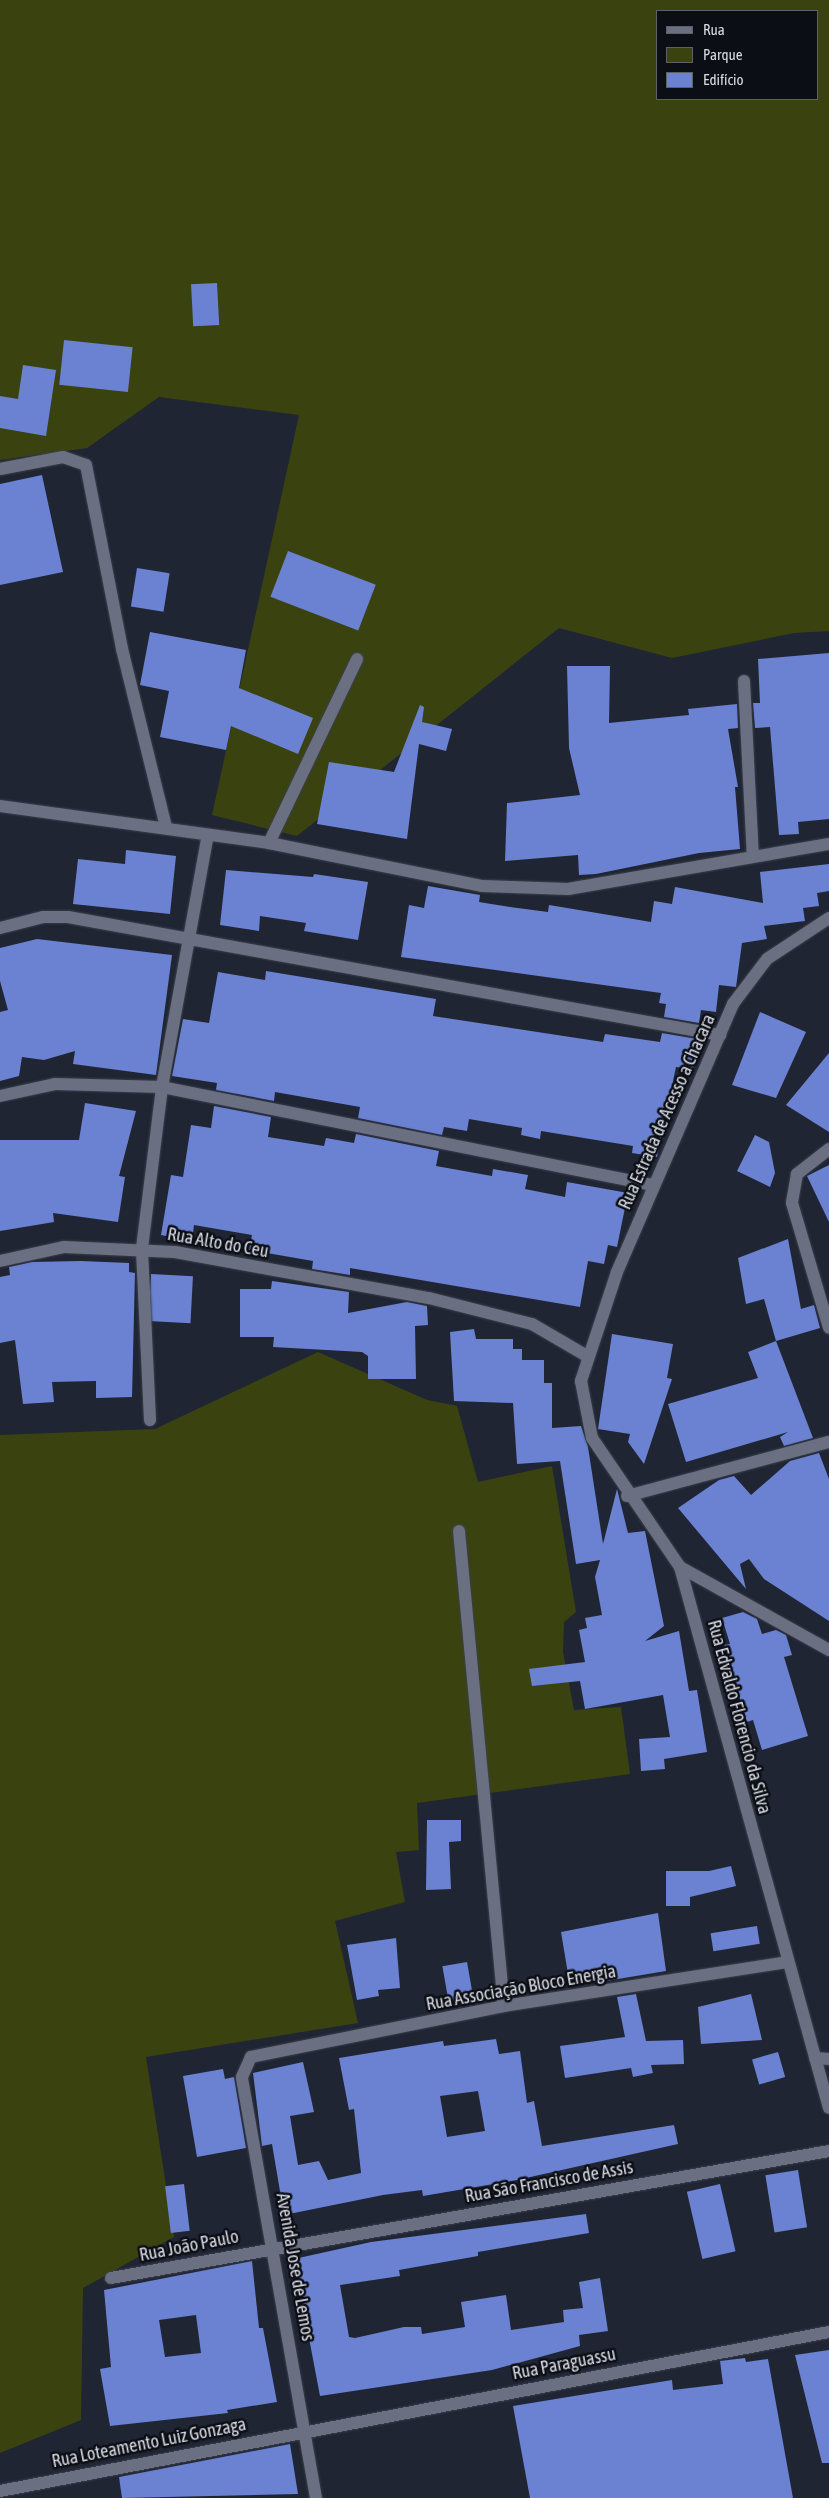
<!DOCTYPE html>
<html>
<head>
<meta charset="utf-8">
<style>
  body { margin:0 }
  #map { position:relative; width:829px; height:2498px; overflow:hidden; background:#202533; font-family:"Asap Condensed",sans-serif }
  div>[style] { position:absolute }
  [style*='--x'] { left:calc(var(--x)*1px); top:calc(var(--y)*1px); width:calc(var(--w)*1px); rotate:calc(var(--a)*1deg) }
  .green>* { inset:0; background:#3a4310 }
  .building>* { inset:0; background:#6b82d2; transform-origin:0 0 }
  .roads { filter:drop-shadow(0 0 1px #3b3f4b) drop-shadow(0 0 1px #3b3f4b) }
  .street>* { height:12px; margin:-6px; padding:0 6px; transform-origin:6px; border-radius:6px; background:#6a7082 }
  span { translate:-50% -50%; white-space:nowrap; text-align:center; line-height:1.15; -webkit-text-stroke:5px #0c0e15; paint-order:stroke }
  .street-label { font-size:18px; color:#d8dbe5 }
  .legend { position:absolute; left:656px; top:10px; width:162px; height:90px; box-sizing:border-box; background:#0c0e15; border:1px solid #5e6068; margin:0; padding:6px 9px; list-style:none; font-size:15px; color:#d8dbe5 }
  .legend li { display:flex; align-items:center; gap:10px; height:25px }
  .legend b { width:25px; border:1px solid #5e6068 }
</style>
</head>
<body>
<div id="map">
  <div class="green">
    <div style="clip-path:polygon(evenodd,0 0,829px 0,829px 631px,794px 633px,672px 658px,559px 628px,297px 836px,212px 815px,299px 415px,159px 397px,87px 448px,0 460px,0 0,658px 11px,818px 11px,818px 99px,658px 99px,658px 11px)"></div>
    <div style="clip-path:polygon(318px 1352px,427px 1400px,457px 1406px,478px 1482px,552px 1466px,576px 1612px,564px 1622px,563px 1652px,574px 1710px,621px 1707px,630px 1774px,417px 1803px,419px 1850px,396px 1852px,405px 1902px,335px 1921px,358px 2023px,146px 2057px,174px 2237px,83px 2288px,81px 2420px,0 2453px,0 1435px,155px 1429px)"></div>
  </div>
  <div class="building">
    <div style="left:217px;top:283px;width:42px;height:26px;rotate:87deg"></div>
    <div style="left:64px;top:340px;width:69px;height:45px;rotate:6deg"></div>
    <div style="clip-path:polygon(23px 365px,56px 370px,46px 436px,0 428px,0 396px,18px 399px)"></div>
    <div style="clip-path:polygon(42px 475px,63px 572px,0 585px,0 484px)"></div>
    <div style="left:288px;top:551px;width:94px;height:49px;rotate:21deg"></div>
    <div style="left:137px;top:568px;width:33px;height:39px;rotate:9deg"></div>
    <div style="clip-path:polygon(150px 632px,246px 650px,239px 688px,313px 718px,298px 754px,231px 726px,226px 750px,160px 737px,169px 691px,140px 685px)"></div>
    <div style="clip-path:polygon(829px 653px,829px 819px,798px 822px,799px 834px,779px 835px,770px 727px,755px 728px,753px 703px,760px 703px,758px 659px)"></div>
    <div style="clip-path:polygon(567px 666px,610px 666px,609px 723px,689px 715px,688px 709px,737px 704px,738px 728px,728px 729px,738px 787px,735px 787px,740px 849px,699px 853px,596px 874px,579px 875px,578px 855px,505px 861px,507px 803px,580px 795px,569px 748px)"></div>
    <div style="clip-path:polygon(420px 705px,424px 707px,422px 722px,452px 729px,446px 751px,419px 744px,407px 839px,317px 824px,329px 762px,394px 772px)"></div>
    <div style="clip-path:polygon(126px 850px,176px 856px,170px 914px,73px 904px,78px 859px,125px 864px)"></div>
    <div style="clip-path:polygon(829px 864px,829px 891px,817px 893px,819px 906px,803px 908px,805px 921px,764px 926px,767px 939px,742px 943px,736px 987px,719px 985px,716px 1012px,701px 1010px,699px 1023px,664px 1017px,666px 1004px,659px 1003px,661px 993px,401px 957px,409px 905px,424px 908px,428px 886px,480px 895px,479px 902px,510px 907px,548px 912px,549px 905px,651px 922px,654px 901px,672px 904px,675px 887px,763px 903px,760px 872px)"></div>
    <div style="clip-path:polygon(226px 870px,313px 877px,314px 874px,368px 882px,358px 940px,304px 931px,306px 923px,260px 916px,259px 931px,220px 925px)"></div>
    <div style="clip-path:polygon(37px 939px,172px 955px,156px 1075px,73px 1064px,75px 1051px,44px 1060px,22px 1057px,19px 1076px,0 1081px,0 1012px,8px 1010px,0 981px,0 948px)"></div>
    <div style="clip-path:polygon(266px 971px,436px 999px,433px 1016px,544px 1033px,603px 1042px,605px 1034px,660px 1042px,662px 1033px,697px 1039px,693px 1069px,676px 1067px,657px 1157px,632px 1153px,633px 1146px,541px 1131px,540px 1139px,521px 1135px,522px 1128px,469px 1119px,467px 1131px,444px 1127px,442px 1135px,358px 1118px,360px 1107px,275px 1092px,274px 1101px,216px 1090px,217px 1083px,172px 1076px,183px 1019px,209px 1023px,218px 972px,265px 980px)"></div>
    <div style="clip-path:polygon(760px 1012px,806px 1032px,776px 1098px,732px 1085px)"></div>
    <div style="clip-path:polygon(829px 1053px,829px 1132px,786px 1105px)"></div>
    <div style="clip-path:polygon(85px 1103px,136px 1111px,119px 1176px,125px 1177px,118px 1222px,53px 1213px,54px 1222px,0 1231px,0 1140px,79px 1140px)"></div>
    <div style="clip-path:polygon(214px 1106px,271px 1117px,268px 1137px,324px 1146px,326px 1138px,354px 1143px,356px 1134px,439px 1151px,436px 1166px,492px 1176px,493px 1169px,528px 1175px,525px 1189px,565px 1197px,567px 1182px,628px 1193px,617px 1247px,608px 1245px,604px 1264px,588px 1261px,580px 1307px,350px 1268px,350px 1275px,312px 1269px,313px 1261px,249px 1250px,252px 1235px,194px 1225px,192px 1241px,161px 1235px,171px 1175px,183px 1177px,191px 1125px,211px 1128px)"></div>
    <div style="clip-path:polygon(755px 1135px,769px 1142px,775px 1173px,770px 1187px,737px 1171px)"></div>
    <div style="clip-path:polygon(829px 1165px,829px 1222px,807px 1176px)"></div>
    <div style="clip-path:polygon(788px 1239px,801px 1309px,814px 1305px,820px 1328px,776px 1341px,764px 1299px,746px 1304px,738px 1258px)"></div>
    <div style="clip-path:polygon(81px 1261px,129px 1263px,129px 1272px,135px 1273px,132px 1397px,96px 1398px,96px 1381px,52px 1382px,54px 1402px,23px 1404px,15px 1340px,0 1343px,0 1277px,10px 1275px,9px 1267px,32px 1262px)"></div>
    <div style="left:151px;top:1274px;width:42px;height:47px;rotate:3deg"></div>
    <div style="clip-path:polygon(272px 1281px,349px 1292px,348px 1313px,407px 1302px,427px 1306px,428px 1325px,415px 1326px,416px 1379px,368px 1379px,368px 1356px,362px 1352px,273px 1347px,274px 1337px,240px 1337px,240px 1289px,271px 1289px)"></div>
    <div style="clip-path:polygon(474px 1329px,476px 1339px,513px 1339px,513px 1349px,522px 1349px,522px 1360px,544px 1360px,544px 1383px,552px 1383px,552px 1428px,581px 1426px,588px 1447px,603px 1544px,617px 1489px,628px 1533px,645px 1531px,664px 1626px,645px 1641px,679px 1631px,689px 1691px,697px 1690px,707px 1752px,664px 1759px,665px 1769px,641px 1771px,639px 1739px,670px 1737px,663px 1695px,585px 1709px,580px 1681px,532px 1686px,529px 1669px,585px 1662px,579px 1630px,587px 1628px,585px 1618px,602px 1615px,595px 1577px,600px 1560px,576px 1564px,560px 1461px,517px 1464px,513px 1403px,454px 1401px,450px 1332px)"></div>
    <div style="clip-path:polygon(612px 1334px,673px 1344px,667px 1378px,672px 1379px,644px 1464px,628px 1442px,630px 1434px,598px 1429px)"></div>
    <div style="clip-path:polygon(776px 1341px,813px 1438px,784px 1446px,780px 1437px,788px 1432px,686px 1462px,668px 1404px,758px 1378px,748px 1352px)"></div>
    <div style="clip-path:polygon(819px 1453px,829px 1479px,829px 1621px,764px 1579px,749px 1559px,740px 1564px,746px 1589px,678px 1508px,719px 1480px,734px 1476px,751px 1495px,790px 1461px)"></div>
    <div style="clip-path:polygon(743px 1612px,757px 1619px,762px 1634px,776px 1630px,786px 1635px,792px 1655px,784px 1657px,808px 1736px,762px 1750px,753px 1720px,747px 1722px,724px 1645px,730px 1644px,722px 1618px)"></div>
    <div style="clip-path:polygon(427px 1820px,461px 1820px,461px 1841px,449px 1842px,451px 1889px,426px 1890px)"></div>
    <div style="clip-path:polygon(731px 1866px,736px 1886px,690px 1897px,690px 1906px,666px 1906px,666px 1871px,709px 1871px)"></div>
    <div style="clip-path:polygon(658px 1913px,666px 1971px,594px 1983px,592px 1976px,569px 1980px,561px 1932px)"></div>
    <div style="left:757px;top:1926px;width:18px;height:47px;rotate:81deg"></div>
    <div style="clip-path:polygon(396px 1938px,400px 1988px,378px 1990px,379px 1996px,357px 2000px,347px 1945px)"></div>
    <div style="left:467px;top:1962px;width:36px;height:25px;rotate:80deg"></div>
    <div style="clip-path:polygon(636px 1994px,646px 2041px,683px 2040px,684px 2064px,651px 2065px,653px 2073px,633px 2077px,631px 2068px,565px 2078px,560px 2046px,625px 2037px,617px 1997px)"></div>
    <div style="clip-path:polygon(751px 1994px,762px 2040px,701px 2044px,698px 2007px)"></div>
    <div style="clip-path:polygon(evenodd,496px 2039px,499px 2054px,520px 2051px,527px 2103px,534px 2101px,542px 2146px,674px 2125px,678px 2144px,517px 2180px,423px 2196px,422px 2190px,383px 2195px,284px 2215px,272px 2144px,262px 2146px,253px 2073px,303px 2062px,314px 2112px,290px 2116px,298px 2165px,319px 2161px,328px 2180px,361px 2173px,354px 2109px,349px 2110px,339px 2058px,443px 2041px,444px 2046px,496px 2039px,478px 2091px,485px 2131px,447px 2137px,440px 2096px,478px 2091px)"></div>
    <div style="left:778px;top:2052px;width:26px;height:27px;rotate:74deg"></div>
    <div style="clip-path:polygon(223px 2069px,225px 2079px,234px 2077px,246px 2148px,197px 2157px,183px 2076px)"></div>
    <div style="left:798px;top:2170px;width:58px;height:33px;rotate:81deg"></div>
    <div style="left:184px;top:2184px;width:47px;height:19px;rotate:83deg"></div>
    <div style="left:720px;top:2184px;width:69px;height:34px;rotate:77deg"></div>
    <div style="clip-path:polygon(586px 2214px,589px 2233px,478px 2252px,478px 2256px,399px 2270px,400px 2276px,340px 2285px,349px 2337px,355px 2338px,404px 2327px,421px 2327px,422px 2334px,465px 2327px,461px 2302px,506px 2295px,511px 2330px,564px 2322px,563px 2310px,583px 2308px,579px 2282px,600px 2278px,608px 2331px,579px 2335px,580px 2346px,492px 2370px,320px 2396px,294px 2259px,371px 2242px)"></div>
    <div style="clip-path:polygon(evenodd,252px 2261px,259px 2328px,263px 2328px,277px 2402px,227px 2410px,228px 2413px,110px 2426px,100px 2369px,111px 2367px,104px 2290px,252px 2261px,196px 2315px,201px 2353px,165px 2357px,159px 2320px,196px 2315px)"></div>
    <div style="clip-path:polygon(829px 2350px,829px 2463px,822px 2463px,795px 2355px)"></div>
    <div style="clip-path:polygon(745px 2358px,746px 2362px,768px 2359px,793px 2498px,530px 2498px,513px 2406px,672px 2380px,673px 2390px,723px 2384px,720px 2361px)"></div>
    <div style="clip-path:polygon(290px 2444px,298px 2494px,122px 2498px,119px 2477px)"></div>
  </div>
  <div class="roads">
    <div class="street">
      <div style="--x:0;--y:469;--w:64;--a:-10.8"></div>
      <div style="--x:63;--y:457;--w:24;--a:19"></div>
      <div style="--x:86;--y:465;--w:187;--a:78.9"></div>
      <div style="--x:122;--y:649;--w:183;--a:76.1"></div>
      <div style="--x:744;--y:681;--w:175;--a:87.1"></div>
      <div style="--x:0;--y:806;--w:272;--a:7.8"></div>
      <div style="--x:269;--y:843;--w:218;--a:11.4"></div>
      <div style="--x:483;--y:886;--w:85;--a:2"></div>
      <div style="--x:568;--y:889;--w:265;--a:-9.8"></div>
      <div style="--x:269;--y:843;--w:204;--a:-64.4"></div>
      <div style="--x:829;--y:918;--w:74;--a:146.5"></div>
      <div style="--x:767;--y:959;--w:56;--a:127.1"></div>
      <div style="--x:733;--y:1004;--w:292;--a:113.4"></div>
      <div style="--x:617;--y:1272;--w:115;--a:108.3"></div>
      <div style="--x:581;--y:1381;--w:58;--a:79.1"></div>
      <div style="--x:592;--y:1438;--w:156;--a:55.7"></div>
      <div style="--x:680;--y:1567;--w:561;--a:74.6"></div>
      <div style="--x:0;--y:928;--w:44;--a:-14.3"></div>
      <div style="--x:43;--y:917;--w:25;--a:0"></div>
      <div style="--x:68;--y:917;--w:663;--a:10.26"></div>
      <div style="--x:0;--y:1096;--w:56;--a:-12.3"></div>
      <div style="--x:55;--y:1084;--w:107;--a:1.6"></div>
      <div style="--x:162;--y:1087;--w:500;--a:11.3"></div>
      <div style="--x:829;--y:1149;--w:41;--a:142"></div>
      <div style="--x:797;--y:1174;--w:29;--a:100"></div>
      <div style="--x:792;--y:1203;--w:130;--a:73.5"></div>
      <div style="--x:0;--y:1261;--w:66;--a:-12.3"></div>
      <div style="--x:64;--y:1247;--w:111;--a:2.6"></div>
      <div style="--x:175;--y:1252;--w:258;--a:10.3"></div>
      <div style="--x:429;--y:1298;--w:106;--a:14.2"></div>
      <div style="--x:532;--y:1324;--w:64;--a:30.2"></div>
      <div style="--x:150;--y:1420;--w:172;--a:-92.7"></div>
      <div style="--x:142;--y:1248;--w:162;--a:-82.9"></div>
      <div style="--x:162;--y:1087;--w:256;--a:-79.7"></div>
      <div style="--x:627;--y:1496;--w:209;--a:-15"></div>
      <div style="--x:459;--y:1531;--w:477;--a:84.6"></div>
      <div style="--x:680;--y:1567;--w:171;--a:29.1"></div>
      <div style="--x:815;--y:2058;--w:14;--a:4"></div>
      <div style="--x:111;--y:2278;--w:729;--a:-10.03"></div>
      <div style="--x:0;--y:2491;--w:844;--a:-10.86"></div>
      <div style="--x:316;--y:2498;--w:427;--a:-100"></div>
      <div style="--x:242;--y:2077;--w:22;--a:-66"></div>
      <div style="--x:251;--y:2057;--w:258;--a:-11.4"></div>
      <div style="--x:504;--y:2006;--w:287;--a:-8.8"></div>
    </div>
  </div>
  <div class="street-label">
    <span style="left:667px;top:1112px;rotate:-66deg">Rua Estrada de Acesso a Chacara</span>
    <span style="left:218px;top:1243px;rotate:10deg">Rua Alto do Ceu</span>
    <span style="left:739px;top:1717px;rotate:75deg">Rua Edvaldo Florencio da Silva</span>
    <span style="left:521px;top:1988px;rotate:-10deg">Rua Associação Bloco Energia</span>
    <span style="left:549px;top:2182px;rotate:-10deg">Rua São Francisco de Assis</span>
    <span style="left:189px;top:2246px;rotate:-11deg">Rua João Paulo</span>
    <span style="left:295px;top:2267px;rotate:80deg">Avenida Jose de Lemos</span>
    <span style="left:564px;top:2364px;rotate:-11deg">Rua Paraguassu</span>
    <span style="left:149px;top:2443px;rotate:-11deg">Rua Loteamento Luiz Gonzaga</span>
  </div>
  <ul class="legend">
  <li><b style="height:6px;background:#6a7082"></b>Rua</li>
  <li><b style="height:14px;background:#3a4310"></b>Parque</li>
  <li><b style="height:14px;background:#6b82d2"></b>Edifício</li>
  </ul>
</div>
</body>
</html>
